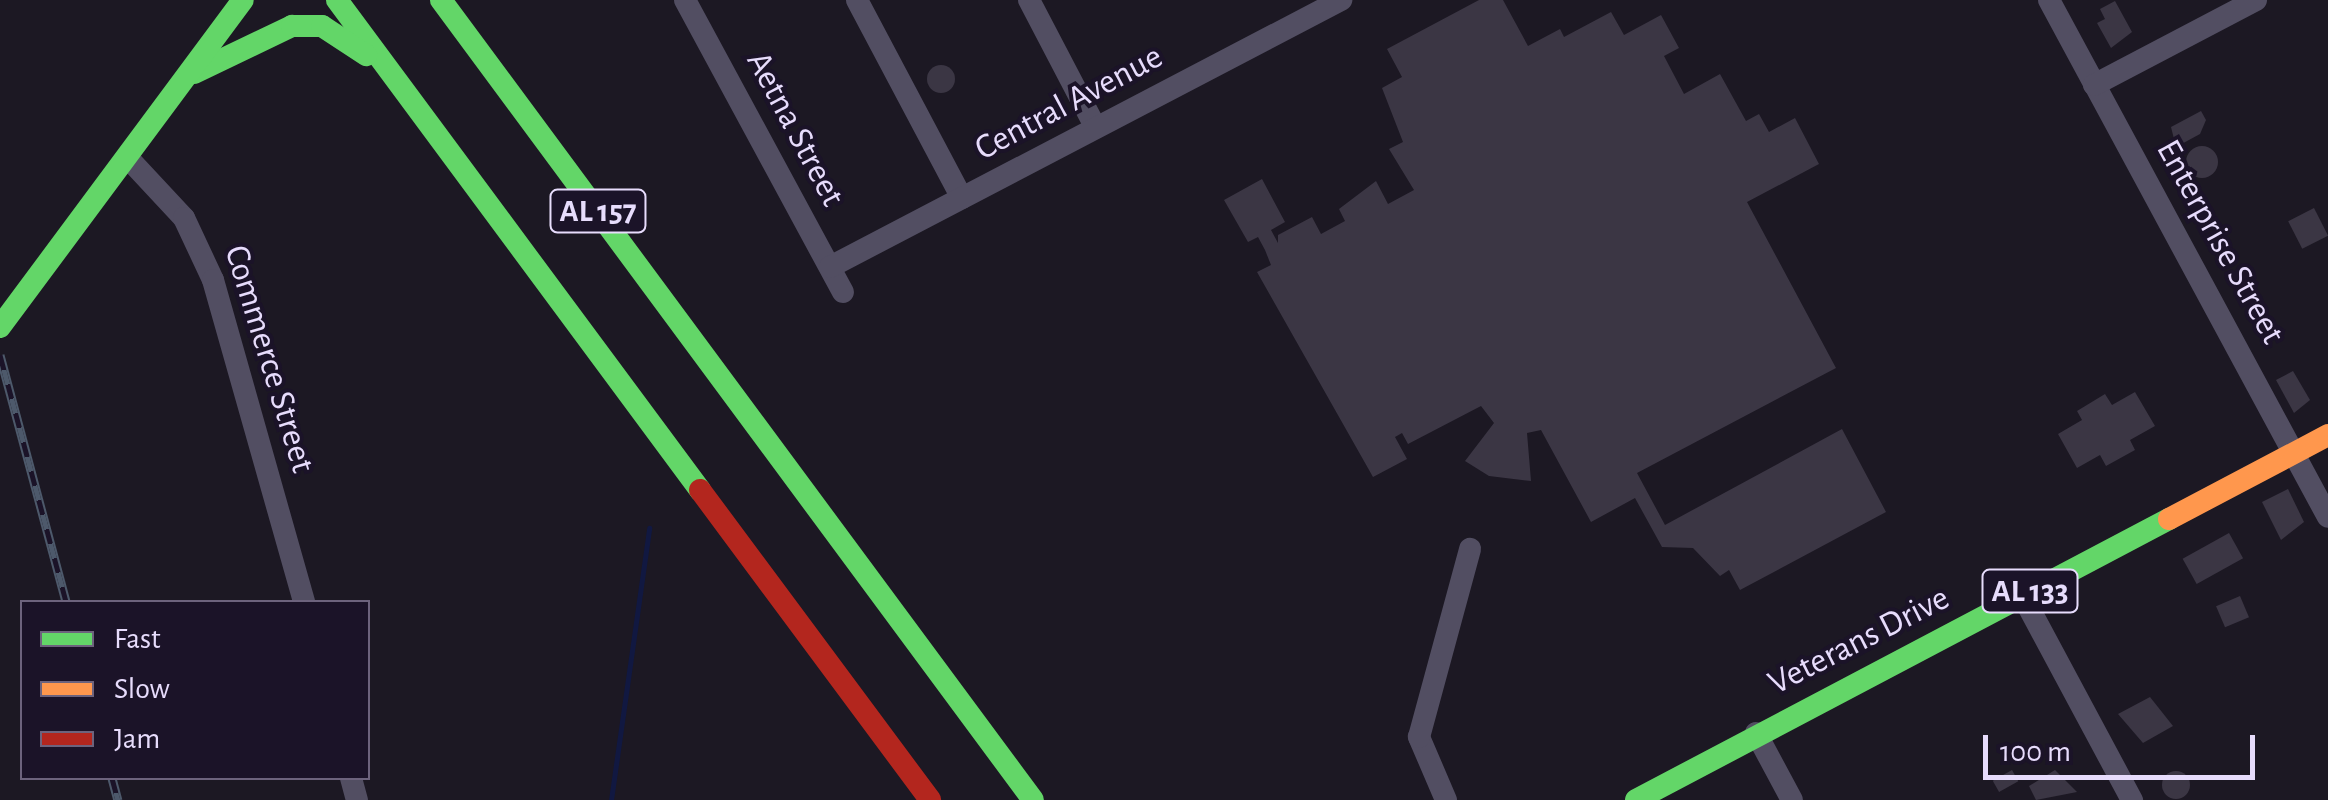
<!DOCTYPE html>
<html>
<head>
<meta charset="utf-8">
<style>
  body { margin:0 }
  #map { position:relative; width:2328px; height:800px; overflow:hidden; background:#1c1823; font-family:"Alegreya Sans",sans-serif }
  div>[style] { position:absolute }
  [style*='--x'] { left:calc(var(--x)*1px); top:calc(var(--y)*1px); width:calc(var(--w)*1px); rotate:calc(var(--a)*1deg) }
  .stream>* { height:5px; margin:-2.5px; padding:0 2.5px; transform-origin:2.5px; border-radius:2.5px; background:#111841 }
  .building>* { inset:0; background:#3b3644; transform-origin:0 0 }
  .round { border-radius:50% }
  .street>* { height:22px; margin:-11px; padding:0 11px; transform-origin:11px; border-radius:11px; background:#524e62 }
  .fast>* { height:22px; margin:-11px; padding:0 11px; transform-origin:11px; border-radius:11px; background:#63d668 }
  .slow>* { height:22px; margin:-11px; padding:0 11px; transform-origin:11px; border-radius:11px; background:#ff974d }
  .jam>* { height:22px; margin:-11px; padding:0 11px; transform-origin:11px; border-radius:11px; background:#b3261e }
  .rail>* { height:9px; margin-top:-4.5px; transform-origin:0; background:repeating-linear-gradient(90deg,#1b1328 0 15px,#4d596b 0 30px); box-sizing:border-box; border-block:2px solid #4d596b }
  span { translate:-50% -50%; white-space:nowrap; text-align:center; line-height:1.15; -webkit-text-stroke:8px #1b1328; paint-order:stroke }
  .shield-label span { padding:2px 8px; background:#1b1328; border:2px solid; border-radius:8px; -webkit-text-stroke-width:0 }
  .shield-label { font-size:32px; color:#e7dcfc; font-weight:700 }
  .street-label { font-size:35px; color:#e7dcfc }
  .legend { position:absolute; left:20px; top:600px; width:350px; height:180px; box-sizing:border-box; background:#1b1328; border:2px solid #6d637d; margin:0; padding:12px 18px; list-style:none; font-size:30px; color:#e7dcfc }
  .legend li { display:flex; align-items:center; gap:20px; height:50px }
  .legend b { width:50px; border:2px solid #6d637d }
  .scale { position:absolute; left:1983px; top:735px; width:272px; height:45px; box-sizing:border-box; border:5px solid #e7dcfc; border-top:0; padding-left:12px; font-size:30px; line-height:35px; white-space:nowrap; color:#e7dcfc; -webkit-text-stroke:8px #1b1328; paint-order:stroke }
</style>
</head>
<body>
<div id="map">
  <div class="stream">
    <div style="--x:611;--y:800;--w:275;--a:-82"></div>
  </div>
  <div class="building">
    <div style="clip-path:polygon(1479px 0,1503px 0,1528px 46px,1560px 29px,1564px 37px,1611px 12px,1624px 35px,1661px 15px,1679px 48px,1664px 56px,1684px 94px,1720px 74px,1746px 121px,1759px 114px,1769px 132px,1795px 118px,1819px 164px,1747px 202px,1836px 368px,1637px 473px,1665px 525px,1842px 429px,1886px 512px,1740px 590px,1729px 570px,1720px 576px,1693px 548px,1662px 547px,1635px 498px,1591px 522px,1541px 430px,1527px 433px,1531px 481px,1489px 476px,1465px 461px,1494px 423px,1481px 406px,1408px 444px,1402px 433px,1395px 437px,1407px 459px,1373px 477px,1257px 272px,1271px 265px,1265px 250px,1258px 237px,1248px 242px,1224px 200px,1262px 179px,1285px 222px,1271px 230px,1278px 243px,1278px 235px,1312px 217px,1321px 234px,1345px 221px,1339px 209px,1376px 181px,1388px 204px,1414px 190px,1389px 149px,1403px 142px,1382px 88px,1402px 77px,1387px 49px)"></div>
    <div style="clip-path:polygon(2115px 1px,2132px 32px,2111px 48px,2097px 23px,2105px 19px,2100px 9px)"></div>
    <div class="round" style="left:927px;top:65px;width:28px;height:28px"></div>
    <div style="clip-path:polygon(2201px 111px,2206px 120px,2200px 134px,2176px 147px,2171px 127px)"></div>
    <div class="round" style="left:2186px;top:146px;width:32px;height:32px"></div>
    <div style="left:2314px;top:208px;width:31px;height:29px;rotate:63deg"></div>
    <div style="clip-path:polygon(2293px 371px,2310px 400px,2294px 413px,2276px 380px)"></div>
    <div style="clip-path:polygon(2135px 392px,2155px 426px,2130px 440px,2135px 450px,2106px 466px,2100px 455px,2077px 468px,2058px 434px,2082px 420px,2077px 411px,2105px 394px,2112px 405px)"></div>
    <div style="clip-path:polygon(2288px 489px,2304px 522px,2281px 540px,2262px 502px)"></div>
    <div style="left:2229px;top:533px;width:29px;height:53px;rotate:61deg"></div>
    <div style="left:2240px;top:596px;width:23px;height:26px;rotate:67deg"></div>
    <div style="clip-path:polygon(2150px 697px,2173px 726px,2143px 743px,2118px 714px)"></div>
    <div style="left:2012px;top:770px;width:13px;height:22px;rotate:61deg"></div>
    <div style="clip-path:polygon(2055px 770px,2077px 792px,2036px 800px,2029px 786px)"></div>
    <div class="round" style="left:2162px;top:771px;width:28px;height:28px"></div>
  </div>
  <div class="street">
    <div style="--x:685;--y:0;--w:332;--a:61.6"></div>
    <div style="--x:857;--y:0;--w:224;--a:62.1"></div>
    <div style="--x:1029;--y:0;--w:144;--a:62.4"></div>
    <div style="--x:2049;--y:0;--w:587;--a:61.65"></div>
    <div style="--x:2094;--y:85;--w:183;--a:-27.7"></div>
    <div style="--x:128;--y:158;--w:82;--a:47"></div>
    <div style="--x:184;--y:218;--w:68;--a:64.9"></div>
    <div style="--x:213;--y:280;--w:335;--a:74.2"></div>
    <div style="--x:830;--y:267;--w:577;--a:-27.59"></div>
    <div style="--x:2022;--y:595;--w:233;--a:61.8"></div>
    <div style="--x:1756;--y:733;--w:76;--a:61.8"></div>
    <div style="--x:351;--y:778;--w:23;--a:75"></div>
    <div style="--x:1446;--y:800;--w:69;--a:-113.2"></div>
    <div style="--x:1419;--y:737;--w:195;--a:-74.8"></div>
  </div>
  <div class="fast">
    <div style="--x:337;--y:0;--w:610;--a:53.47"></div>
    <div style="--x:441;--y:0;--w:995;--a:53.5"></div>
    <div style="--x:194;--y:73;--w:109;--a:-25.6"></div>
    <div style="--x:292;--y:26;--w:30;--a:0"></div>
    <div style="--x:322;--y:26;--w:53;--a:33.4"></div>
    <div style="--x:0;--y:327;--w:407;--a:-53.4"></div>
    <div style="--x:1636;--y:800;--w:603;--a:-27.8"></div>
  </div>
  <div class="slow">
    <div style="--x:2169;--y:519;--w:180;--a:-27.8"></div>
  </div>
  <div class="jam">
    <div style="--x:700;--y:490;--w:386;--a:53.4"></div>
  </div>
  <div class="rail">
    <div style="--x:0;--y:355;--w:256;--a:75"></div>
    <div style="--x:112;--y:778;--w:23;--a:75"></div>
  </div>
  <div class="shield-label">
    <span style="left:598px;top:211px">AL 157</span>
    <span style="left:2030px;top:591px">AL 133</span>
  </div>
  <div class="street-label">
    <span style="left:1069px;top:103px;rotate:-28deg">Central Avenue</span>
    <span style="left:795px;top:129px;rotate:62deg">Aetna Street</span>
    <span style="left:2220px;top:242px;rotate:61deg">Enterprise Street</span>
    <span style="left:269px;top:359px;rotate:73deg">Commerce Street</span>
    <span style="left:1859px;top:641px;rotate:-27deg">Veterans Drive</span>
  </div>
  <ul class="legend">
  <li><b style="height:12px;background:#63d668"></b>Fast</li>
  <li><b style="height:12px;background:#ff974d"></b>Slow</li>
  <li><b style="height:12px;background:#b3261e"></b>Jam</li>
  </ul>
  <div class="scale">100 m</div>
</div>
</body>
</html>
